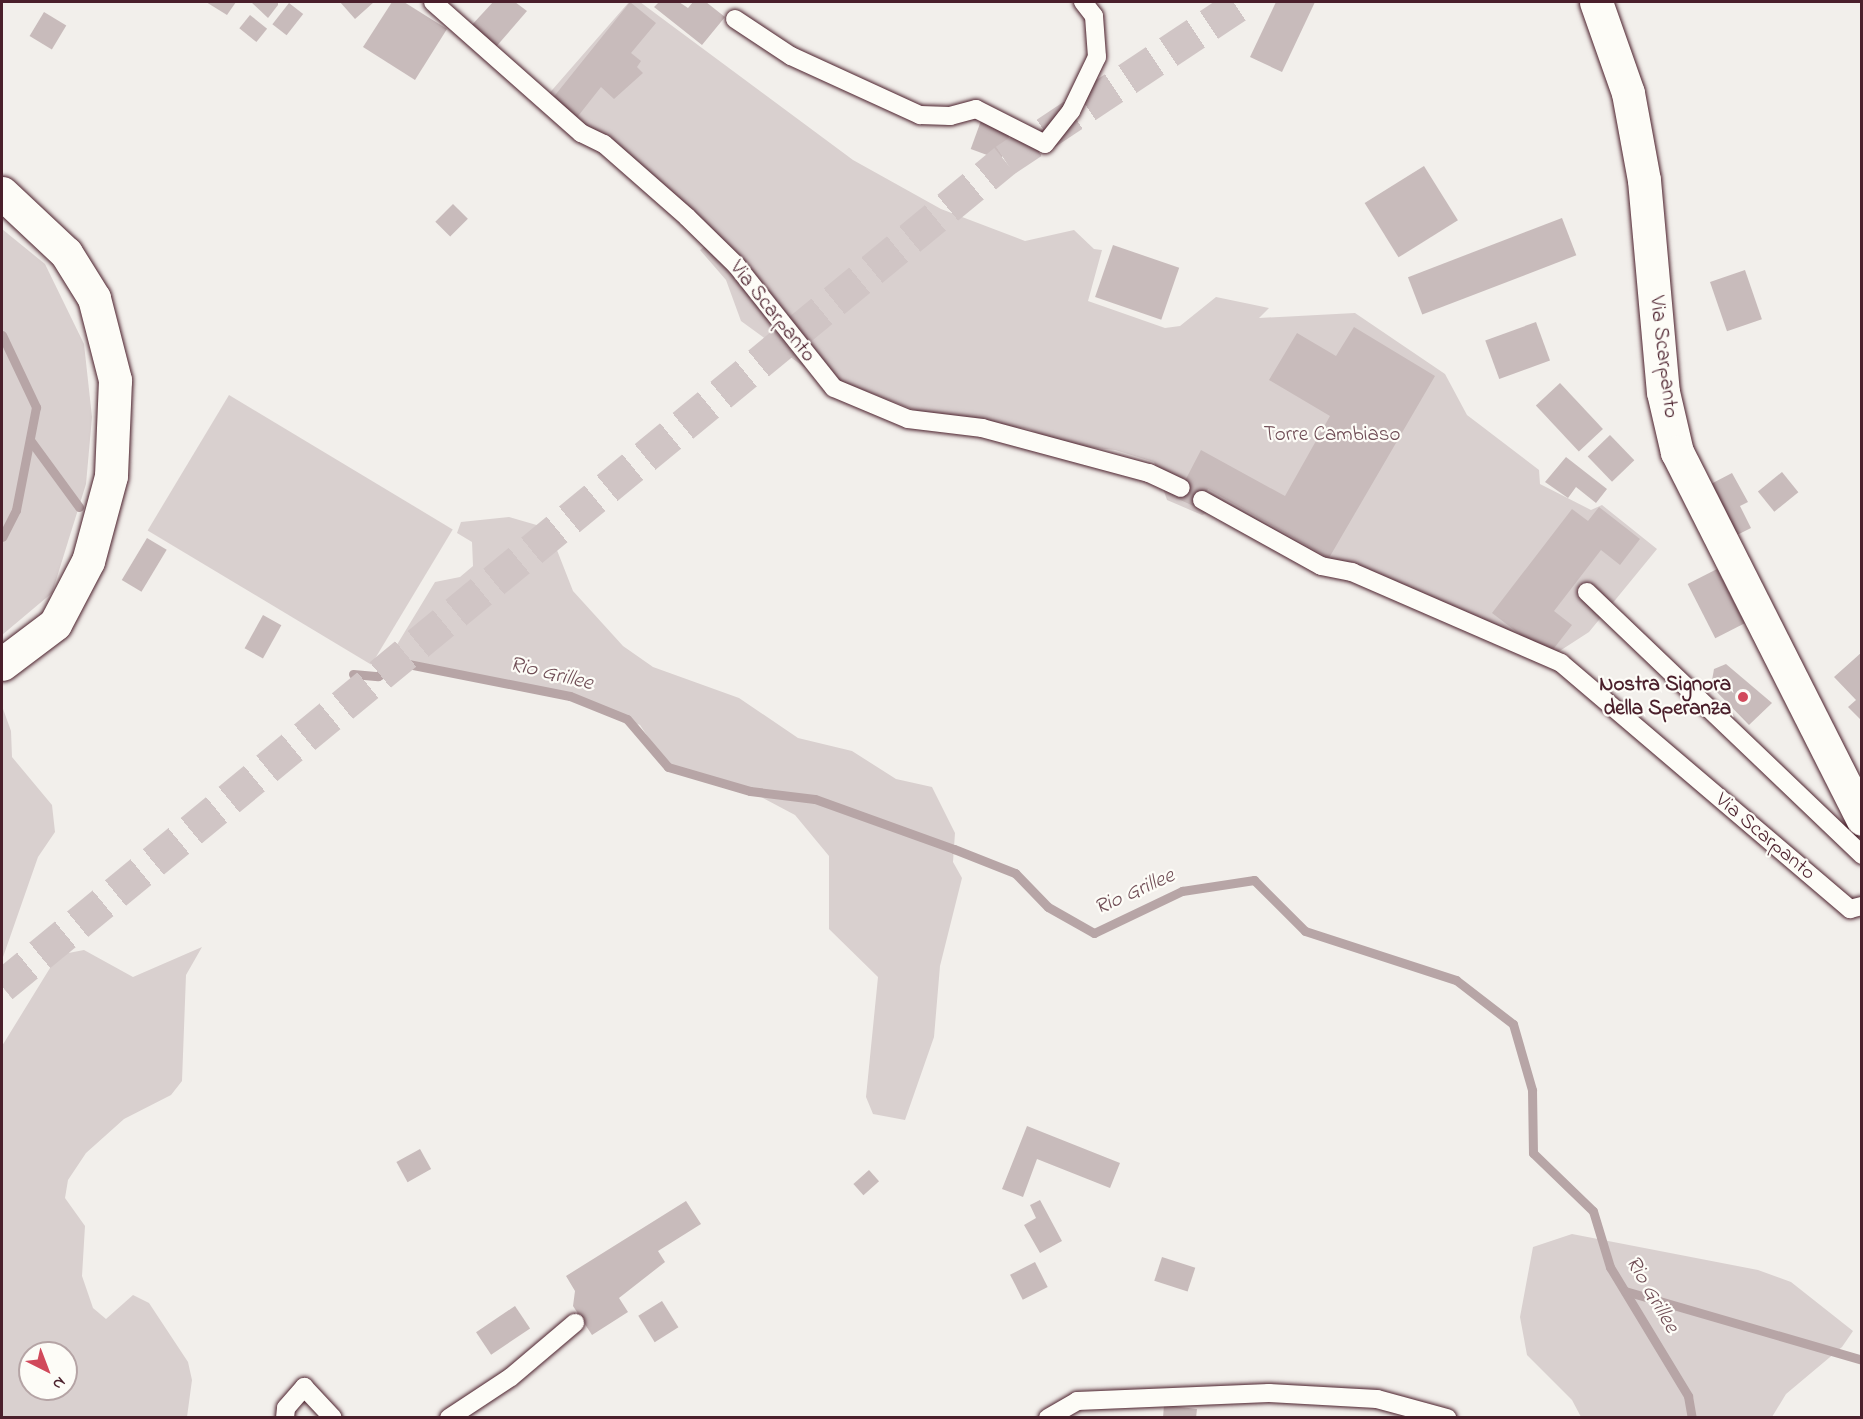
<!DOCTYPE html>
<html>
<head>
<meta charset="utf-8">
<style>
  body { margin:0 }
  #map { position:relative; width:1863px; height:1419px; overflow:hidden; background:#f2efeb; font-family:"Indie Flower",sans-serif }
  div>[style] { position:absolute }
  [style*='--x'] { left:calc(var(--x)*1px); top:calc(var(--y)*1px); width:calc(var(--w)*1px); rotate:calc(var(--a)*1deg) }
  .green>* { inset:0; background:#d9d0cf; transform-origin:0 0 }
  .stream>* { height:9px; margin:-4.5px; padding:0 4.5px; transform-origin:4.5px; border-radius:4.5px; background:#b7a5a6 }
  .building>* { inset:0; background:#c8bbbb; transform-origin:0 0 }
  .motorway-tunnel>* { height:33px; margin-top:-16.5px; transform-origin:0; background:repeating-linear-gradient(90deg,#d0c5c5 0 33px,transparent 0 49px) }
  .roads { filter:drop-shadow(0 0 2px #4a1f2b) drop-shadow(0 0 2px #4a1f2b) }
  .service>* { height:18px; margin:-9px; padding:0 9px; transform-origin:9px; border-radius:9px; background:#fdfcf7 }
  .minor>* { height:33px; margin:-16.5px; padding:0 16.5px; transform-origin:16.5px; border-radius:16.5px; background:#fdfcf7 }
  .tertiary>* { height:33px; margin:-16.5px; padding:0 16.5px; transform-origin:16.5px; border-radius:16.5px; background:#fdfcf7 }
  .dots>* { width:16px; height:16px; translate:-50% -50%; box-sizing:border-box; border:3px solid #fdfcf7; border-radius:50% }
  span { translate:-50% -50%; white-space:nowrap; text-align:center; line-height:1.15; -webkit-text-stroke:4.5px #fdfcf7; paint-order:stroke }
  .street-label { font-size:21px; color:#4a1f2b }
  .park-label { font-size:21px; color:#6e4b54 }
  .poi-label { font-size:21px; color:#4a1f2b; font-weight:700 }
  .right { translate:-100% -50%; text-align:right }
  .water-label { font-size:22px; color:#704e56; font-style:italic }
  .frame { position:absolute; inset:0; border:3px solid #4a1f2b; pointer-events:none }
  .north { position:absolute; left:18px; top:1341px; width:60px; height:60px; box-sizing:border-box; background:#fdfcf7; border:2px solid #b5a4a5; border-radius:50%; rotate:138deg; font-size:16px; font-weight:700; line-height:24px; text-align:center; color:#4a1f2b }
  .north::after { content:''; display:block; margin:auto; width:21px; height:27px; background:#d1495b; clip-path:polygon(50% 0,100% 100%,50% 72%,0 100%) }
</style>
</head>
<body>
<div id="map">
  <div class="green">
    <div style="clip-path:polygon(629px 2px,640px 2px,853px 160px,941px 209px,1025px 241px,1074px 230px,1094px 249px,1102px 250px,1088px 301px,1165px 328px,1180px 326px,1216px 297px,1269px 308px,1259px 318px,1355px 313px,1445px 374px,1467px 415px,1539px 470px,1540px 484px,1591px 510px,1602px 505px,1657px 549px,1589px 632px,1555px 654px,1417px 590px,1338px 566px,1224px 506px,1202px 515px,1167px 500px,1154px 462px,1115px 450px,1058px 444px,1029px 429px,925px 414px,804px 367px,741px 321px,726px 280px,700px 250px,712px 241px,546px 97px)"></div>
    <div style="clip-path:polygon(2px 229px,45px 264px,84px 344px,92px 417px,86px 484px,52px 593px,2px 635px)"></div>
    <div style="left:229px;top:395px;width:261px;height:158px;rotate:31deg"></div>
    <div style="clip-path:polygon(509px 517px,540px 526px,553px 540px,573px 591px,623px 646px,653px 667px,739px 698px,798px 738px,852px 751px,896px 779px,932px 787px,955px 833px,953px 862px,962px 878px,940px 966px,934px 1037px,905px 1120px,873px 1114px,866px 1097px,878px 977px,829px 929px,829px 856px,795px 815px,750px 791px,668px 767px,640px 725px,570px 696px,403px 663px,378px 676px,435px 582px,460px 577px,473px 566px,472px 542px,457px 533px,461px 522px)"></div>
    <div style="clip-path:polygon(2px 706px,11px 731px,12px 757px,52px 805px,55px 832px,38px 857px,2px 960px)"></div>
    <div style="clip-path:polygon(evenodd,202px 947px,186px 975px,182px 1081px,171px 1095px,124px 1119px,86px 1153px,68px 1180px,65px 1198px,85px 1226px,82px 1276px,93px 1308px,106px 1319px,133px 1295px,149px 1303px,188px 1362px,192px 1380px,187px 1417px,2px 1417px,2px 1046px,58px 955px,84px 950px,133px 977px,202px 947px,30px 1353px,66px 1353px,66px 1389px,30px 1389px,30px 1353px)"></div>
    <div style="clip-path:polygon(1572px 1234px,1758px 1270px,1791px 1282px,1853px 1331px,1842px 1347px,1786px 1394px,1772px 1417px,1581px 1417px,1572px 1400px,1527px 1355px,1520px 1317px,1533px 1247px)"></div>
  </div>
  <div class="stream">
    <div style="--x:2;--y:335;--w:80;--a:64.7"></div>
    <div style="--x:36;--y:407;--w:105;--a:101"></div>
    <div style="--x:16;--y:510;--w:30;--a:117"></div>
    <div style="--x:30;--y:440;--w:83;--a:53.8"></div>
    <div style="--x:353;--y:674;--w:25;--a:5"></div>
    <div style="--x:378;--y:676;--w:28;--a:-27"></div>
    <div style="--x:403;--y:663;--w:170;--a:11.2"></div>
    <div style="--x:570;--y:696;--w:61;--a:22"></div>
    <div style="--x:627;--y:719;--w:63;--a:49.5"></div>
    <div style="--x:668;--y:767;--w:85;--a:16.3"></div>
    <div style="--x:750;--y:791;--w:65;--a:7"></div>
    <div style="--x:815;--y:799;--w:148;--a:19.8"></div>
    <div style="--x:954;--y:849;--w:66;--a:21.5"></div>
    <div style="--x:1015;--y:873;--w:47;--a:45.9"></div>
    <div style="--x:1048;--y:907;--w:53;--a:29.5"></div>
    <div style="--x:1094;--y:933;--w:98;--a:-25.5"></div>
    <div style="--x:1182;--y:891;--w:73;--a:-8.7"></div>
    <div style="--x:1254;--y:880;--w:72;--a:45"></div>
    <div style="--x:1305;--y:931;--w:159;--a:18"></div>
    <div style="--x:1456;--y:980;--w:72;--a:37.7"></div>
    <div style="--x:1513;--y:1024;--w:69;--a:73.9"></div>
    <div style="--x:1532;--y:1090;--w:63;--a:89.1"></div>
    <div style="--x:1533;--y:1153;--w:83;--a:44"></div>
    <div style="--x:1593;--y:1211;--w:59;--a:73.1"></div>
    <div style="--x:1610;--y:1267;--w:151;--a:58.8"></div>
    <div style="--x:1688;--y:1396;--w:22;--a:80"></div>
    <div style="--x:1625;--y:1291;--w:247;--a:16.2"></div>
  </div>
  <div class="building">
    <div style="clip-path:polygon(206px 2px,236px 2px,227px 15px)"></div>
    <div style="clip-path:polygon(251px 2px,278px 2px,278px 5px,268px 18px)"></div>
    <div style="clip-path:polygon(340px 2px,374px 2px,355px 19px)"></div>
    <div style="clip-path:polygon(392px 2px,404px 2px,447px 29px,415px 80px,363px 47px)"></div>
    <div style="clip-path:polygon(493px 2px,515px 2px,527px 11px,495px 48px,470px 27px)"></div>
    <div style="clip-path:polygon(630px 2px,656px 23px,631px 53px,641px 61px,637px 67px,643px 73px,614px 99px,601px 87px,575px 120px,552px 99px)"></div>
    <div style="clip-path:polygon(659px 2px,679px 2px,688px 8px,693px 2px,706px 2px,725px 17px,702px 45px,654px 7px)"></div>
    <div style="clip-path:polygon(1276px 2px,1315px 2px,1282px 72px,1250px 57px)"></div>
    <div style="left:289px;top:3px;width:18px;height:27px;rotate:38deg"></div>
    <div style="left:44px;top:12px;width:26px;height:28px;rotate:31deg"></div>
    <div style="left:250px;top:15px;width:22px;height:17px;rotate:39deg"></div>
    <div style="left:982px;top:118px;width:32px;height:33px;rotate:20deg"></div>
    <div style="left:1424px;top:166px;width:64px;height:70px;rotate:58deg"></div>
    <div style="left:453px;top:204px;width:21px;height:25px;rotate:45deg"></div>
    <div style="left:1562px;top:218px;width:40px;height:165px;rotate:69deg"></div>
    <div style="left:1113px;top:245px;width:70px;height:55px;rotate:19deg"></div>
    <div style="left:1745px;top:270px;width:52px;height:37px;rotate:71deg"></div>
    <div style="left:1536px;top:322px;width:41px;height:54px;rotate:70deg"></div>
    <div style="clip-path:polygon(1354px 327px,1435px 376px,1329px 558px,1208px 489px,1198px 508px,1176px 498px,1201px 450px,1285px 496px,1330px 416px,1269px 380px,1297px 333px,1336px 356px)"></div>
    <div style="left:1560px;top:383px;width:63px;height:33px;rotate:47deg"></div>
    <div style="left:1610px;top:435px;width:35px;height:31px;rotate:46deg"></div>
    <div style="clip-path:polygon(1566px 457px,1607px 489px,1596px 503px,1576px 487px,1568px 498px,1545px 482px)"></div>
    <div style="left:1782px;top:472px;width:26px;height:31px;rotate:51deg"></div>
    <div style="clip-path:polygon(1732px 473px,1748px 502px,1740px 506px,1751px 528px,1735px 536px,1709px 485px)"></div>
    <div style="clip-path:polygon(1599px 507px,1640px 539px,1620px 565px,1601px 550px,1554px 611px,1572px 625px,1548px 656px,1492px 613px,1572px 509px,1588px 521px)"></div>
    <div style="left:147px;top:538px;width:23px;height:49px;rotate:31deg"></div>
    <div style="left:1717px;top:569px;width:61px;height:33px;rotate:63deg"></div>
    <div style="left:263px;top:615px;width:21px;height:38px;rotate:29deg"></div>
    <div style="clip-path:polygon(1862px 652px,1862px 721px,1848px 707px,1856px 700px,1834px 677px)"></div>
    <div style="clip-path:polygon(1726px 664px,1772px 703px,1749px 725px,1711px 686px,1714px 669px)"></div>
    <div style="clip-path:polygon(1027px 1126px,1120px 1163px,1110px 1188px,1037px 1159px,1023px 1197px,1002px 1189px)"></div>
    <div style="left:420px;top:1149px;width:23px;height:27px;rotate:61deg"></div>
    <div style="left:869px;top:1170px;width:15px;height:21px;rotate:48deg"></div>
    <div style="clip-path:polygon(1040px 1200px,1062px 1241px,1040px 1253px,1024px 1225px,1036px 1218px,1030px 1205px)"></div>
    <div style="clip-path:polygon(686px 1201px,701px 1224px,658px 1251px,665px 1262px,619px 1298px,628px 1312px,592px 1335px,573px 1306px,575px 1291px,566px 1276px)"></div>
    <div style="left:1162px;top:1257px;width:35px;height:25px;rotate:18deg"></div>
    <div style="left:1035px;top:1262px;width:28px;height:28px;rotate:63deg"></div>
    <div style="left:662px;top:1301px;width:31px;height:28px;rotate:58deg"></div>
    <div style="left:515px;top:1306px;width:27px;height:47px;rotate:56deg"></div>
    <div style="clip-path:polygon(1164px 1405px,1197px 1409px,1196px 1418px,1163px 1418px)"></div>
  </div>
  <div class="motorway-tunnel">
    <div style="--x:2;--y:986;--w:1299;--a:-39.47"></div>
    <div style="--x:1005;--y:160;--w:286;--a:-33.6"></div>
  </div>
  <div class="roads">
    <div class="service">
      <div style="--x:433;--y:2;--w:198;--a:41.5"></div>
      <div style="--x:581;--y:133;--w:25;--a:26"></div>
      <div style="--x:604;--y:144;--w:111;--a:41.3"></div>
      <div style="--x:687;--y:217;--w:69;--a:44.4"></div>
      <div style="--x:736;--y:265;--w:157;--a:51.5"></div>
      <div style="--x:834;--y:388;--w:80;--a:22.7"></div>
      <div style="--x:908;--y:419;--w:75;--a:6.9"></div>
      <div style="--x:982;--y:428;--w:173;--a:15.1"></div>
      <div style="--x:1149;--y:473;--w:35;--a:25"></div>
      <div style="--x:735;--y:19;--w:67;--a:33.5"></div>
      <div style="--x:791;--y:56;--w:142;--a:24.6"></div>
      <div style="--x:920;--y:115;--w:30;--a:2"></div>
      <div style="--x:950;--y:116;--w:27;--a:-15"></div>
      <div style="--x:976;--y:109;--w:77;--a:26.9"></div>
      <div style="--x:1045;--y:144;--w:42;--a:-51.8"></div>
      <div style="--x:1071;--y:111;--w:60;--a:-64.3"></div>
      <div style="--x:1097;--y:57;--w:41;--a:-94.2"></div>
      <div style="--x:1094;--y:16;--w:18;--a:-128"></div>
      <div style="--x:1202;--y:500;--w:136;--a:29"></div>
      <div style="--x:1321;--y:566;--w:32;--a:11"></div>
      <div style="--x:1352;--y:572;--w:228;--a:23.5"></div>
      <div style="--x:1561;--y:663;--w:380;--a:40.4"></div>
      <div style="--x:1850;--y:909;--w:12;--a:-14"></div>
      <div style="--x:1587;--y:592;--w:381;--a:43.7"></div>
      <div style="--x:285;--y:1418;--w:10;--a:-84"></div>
      <div style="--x:286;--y:1408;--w:28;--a:-49"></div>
      <div style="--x:304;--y:1387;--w:42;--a:46.9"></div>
      <div style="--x:449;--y:1418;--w:74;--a:-33.5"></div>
      <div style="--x:511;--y:1377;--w:84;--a:-40.2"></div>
      <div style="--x:1048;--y:1418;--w:34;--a:-30"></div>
      <div style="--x:1077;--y:1401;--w:192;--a:-2.4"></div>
      <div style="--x:1269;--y:1393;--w:108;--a:3.2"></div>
      <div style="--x:1377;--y:1399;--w:73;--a:15.2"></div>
    </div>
    <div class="minor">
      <div style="--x:1596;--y:2;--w:96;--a:70.6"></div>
      <div style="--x:1628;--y:93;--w:88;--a:79.6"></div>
      <div style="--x:1644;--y:180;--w:213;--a:84.9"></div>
      <div style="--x:1663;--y:392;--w:62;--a:76.9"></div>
      <div style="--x:1677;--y:452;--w:411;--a:63.2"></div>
    </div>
    <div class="tertiary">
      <div style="--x:2;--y:193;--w:88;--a:43.2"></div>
      <div style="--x:66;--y:253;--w:53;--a:58.1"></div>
      <div style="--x:94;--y:298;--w:85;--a:75.6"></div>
      <div style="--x:115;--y:380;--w:96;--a:92.4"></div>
      <div style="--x:111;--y:476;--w:88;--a:105.1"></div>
      <div style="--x:88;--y:561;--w:71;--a:117.6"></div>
      <div style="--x:55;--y:624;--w:66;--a:143"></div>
    </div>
  </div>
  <div class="dots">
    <div style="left:1743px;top:697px;background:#d1495b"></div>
  </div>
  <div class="street-label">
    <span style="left:772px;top:312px;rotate:51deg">Via Scarpanto</span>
    <span style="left:1663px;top:357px;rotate:83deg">Via Scarpanto</span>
    <span style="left:1765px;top:837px;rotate:40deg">Via Scarpanto</span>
  </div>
  <div class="park-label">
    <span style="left:1332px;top:435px">Torre Cambiaso</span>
  </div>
  <div class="poi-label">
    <span class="right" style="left:1731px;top:697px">Nostra Signora<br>della Speranza</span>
  </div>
  <div class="water-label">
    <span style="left:551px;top:675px;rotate:14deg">Rio Grillee</span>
    <span style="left:1135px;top:893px;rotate:-24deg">Rio Grillee</span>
    <span style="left:1651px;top:1295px;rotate:60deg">Rio Grillee</span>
  </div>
  <div class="frame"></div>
  <div class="north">N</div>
</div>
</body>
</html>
